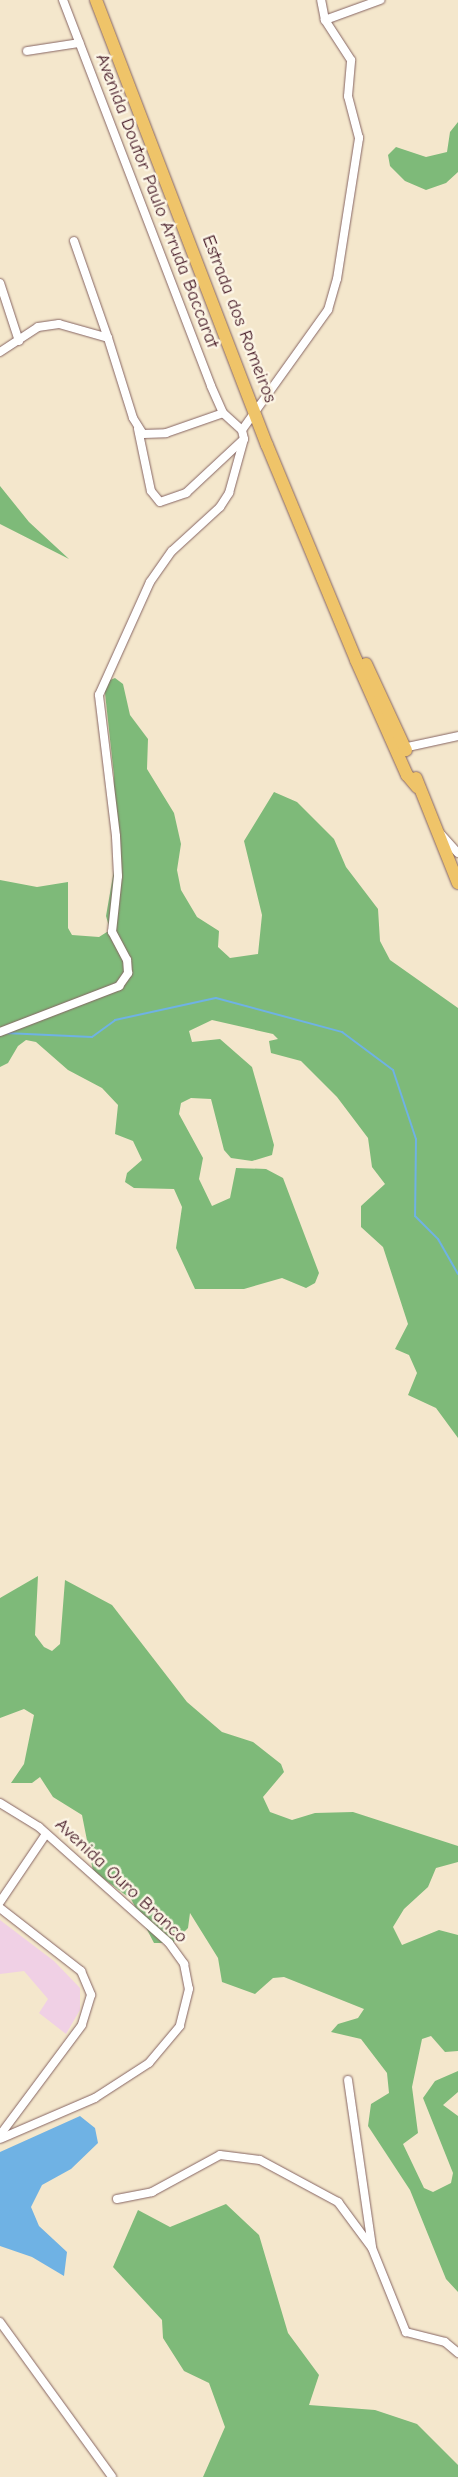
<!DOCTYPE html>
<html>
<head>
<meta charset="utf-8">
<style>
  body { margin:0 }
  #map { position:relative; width:458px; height:2477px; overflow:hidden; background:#f4e7cc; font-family:"Comic Neue",sans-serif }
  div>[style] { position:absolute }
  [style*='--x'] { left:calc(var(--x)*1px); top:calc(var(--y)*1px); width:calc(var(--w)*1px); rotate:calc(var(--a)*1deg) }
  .built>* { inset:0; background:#f0d0e5 }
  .forest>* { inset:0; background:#7eba79 }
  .water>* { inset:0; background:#6fb2e4 }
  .stream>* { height:2px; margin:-1px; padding:0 1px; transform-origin:1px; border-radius:1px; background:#6fb2e4 }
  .roads { filter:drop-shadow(0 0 1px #866563) drop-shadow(0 0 1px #866563) }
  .street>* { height:8px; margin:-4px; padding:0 4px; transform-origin:4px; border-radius:4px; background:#fff }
  .primary>* { height:12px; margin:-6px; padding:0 6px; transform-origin:6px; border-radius:6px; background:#efc469 }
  span { translate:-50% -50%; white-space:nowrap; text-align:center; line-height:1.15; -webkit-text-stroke:5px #fcf5e5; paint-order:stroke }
  .street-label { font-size:19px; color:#4a1f2b }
</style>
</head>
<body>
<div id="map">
  <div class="built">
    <div style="clip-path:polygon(0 1920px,54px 1961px,80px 1988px,80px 2010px,66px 2034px,39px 2013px,48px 1999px,24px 1971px,0 1974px)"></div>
  </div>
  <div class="forest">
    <div style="clip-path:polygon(458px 122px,458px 172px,446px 183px,426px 190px,405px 181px,390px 166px,388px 155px,396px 147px,426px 157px,447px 152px,450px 132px)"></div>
    <div style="clip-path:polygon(0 486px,29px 522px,69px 559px,0 524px)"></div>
    <div style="clip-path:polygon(115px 678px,123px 684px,130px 715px,148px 739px,147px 769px,174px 813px,181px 844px,177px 870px,181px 890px,197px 917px,219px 931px,218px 947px,230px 958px,258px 954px,262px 915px,244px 841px,274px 792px,297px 802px,334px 839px,346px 867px,378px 909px,380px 941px,390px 960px,458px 1008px,458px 1438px,436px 1408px,408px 1395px,417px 1373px,409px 1355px,395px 1349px,408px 1324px,383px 1247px,361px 1227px,361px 1206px,385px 1184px,372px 1167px,368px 1138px,337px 1097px,301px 1061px,271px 1053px,269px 1041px,278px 1039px,273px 1034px,212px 1020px,189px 1031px,192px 1042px,220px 1039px,252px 1067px,274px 1145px,272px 1155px,252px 1161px,231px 1158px,224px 1150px,211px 1099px,191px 1098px,181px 1103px,179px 1114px,203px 1158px,199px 1179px,212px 1206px,230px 1198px,236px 1168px,266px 1169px,283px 1178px,319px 1273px,315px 1283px,306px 1288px,282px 1278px,244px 1289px,195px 1289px,176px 1248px,182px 1207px,174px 1189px,134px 1188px,125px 1182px,127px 1173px,142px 1160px,133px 1141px,115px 1134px,118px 1105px,102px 1088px,68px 1070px,36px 1042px,26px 1040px,18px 1046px,8px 1063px,0 1067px,0 880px,37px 887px,68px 882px,68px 928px,72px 935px,99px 937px,110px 930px,106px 916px,114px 870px,114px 776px,105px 693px,105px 682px)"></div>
    <div style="clip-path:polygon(38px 1576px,35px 1635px,44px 1647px,52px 1651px,60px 1644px,65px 1580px,112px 1605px,187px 1702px,222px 1732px,253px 1742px,281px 1764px,284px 1772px,263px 1797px,270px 1812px,292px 1820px,315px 1813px,353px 1812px,458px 1846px,458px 1862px,436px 1868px,428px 1887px,404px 1909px,393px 1927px,402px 1945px,439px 1930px,458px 1935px,458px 2051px,445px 2052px,431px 2036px,422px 2039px,412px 2087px,418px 2133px,403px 2144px,424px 2188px,433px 2192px,451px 2183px,453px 2173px,423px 2098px,435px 2081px,458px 2071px,458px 2092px,443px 2105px,458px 2116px,458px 2292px,446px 2279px,410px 2190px,368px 2126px,371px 2104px,389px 2093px,387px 2073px,361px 2039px,331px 2032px,338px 2024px,358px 2018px,364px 2009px,284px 1977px,273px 1978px,255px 1994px,222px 1982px,218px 1958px,190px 1913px,188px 1928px,173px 1943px,154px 1943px,131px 1899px,93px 1871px,82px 1815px,53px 1797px,40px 1777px,32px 1783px,11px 1783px,24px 1764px,34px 1715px,24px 1709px,0 1718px,0 1598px)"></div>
    <div style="clip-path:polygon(226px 2204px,259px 2235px,288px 2333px,319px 2375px,309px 2405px,375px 2410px,417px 2424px,458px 2465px,458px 2477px,203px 2477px,225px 2427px,209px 2383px,184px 2371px,163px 2338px,162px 2320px,113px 2267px,138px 2210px,170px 2227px)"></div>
  </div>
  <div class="water">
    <div style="clip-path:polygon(80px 2116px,95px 2128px,98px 2143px,71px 2169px,42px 2185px,31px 2207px,39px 2226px,67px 2252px,64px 2276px,32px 2257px,0 2246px,0 2152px)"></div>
  </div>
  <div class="stream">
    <div style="--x:5;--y:1033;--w:87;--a:2.6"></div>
    <div style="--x:92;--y:1037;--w:29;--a:-36"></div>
    <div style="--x:115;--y:1020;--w:103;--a:-12.3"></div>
    <div style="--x:216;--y:998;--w:131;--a:15.1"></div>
    <div style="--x:342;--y:1032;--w:64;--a:36.7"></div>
    <div style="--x:393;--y:1070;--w:73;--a:71.6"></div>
    <div style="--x:416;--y:1139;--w:77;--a:90.7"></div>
    <div style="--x:415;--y:1216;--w:33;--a:45"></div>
    <div style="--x:438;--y:1239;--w:40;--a:60.3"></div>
  </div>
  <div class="roads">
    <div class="street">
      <div style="--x:63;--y:0;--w:413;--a:69"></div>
      <div style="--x:211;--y:386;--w:30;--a:66"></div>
      <div style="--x:223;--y:413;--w:25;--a:42"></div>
      <div style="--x:325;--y:20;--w:59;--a:-20"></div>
      <div style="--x:27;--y:51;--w:53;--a:-8.7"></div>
      <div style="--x:74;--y:241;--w:103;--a:70.7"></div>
      <div style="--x:0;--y:283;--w:61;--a:71.9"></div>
      <div style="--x:0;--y:352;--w:45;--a:-33.3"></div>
      <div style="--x:38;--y:327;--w:21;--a:-8"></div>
      <div style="--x:59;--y:324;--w:51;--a:15.9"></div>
      <div style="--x:108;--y:338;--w:84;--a:72.6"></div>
      <div style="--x:133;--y:418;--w:19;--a:58"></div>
      <div style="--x:143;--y:434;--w:23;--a:-2"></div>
      <div style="--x:166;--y:433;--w:60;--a:-19.3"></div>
      <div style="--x:138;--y:429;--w:63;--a:78.2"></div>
      <div style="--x:151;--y:491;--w:14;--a:51"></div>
      <div style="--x:160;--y:502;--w:28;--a:-19"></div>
      <div style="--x:186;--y:493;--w:79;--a:-43"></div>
      <div style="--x:242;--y:430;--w:148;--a:-54.4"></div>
      <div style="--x:328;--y:310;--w:32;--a:-74"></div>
      <div style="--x:337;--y:279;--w:143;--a:-81.1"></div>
      <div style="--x:359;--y:138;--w:43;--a:-104.7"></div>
      <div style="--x:348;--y:96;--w:36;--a:-85"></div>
      <div style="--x:351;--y:60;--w:48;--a:-123"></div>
      <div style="--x:325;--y:20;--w:20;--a:-101"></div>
      <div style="--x:403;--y:748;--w:56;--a:-12.3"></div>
      <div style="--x:439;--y:832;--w:28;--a:48"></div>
      <div style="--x:0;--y:1032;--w:128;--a:-21.1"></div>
      <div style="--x:119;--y:986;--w:16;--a:-55"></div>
      <div style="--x:128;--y:973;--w:13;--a:-94"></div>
      <div style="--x:127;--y:960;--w:32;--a:-118"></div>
      <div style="--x:112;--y:932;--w:56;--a:-83.9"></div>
      <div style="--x:118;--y:876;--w:40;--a:-92.9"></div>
      <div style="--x:116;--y:836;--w:142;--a:-96.9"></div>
      <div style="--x:99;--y:695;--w:124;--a:-65.7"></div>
      <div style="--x:150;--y:582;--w:38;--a:-55"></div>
      <div style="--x:172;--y:551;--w:65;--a:-42.5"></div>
      <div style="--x:220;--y:507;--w:17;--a:-57"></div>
      <div style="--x:229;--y:493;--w:56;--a:-74.5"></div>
      <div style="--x:244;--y:439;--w:9;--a:-103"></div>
      <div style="--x:0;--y:1803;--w:46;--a:31.6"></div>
      <div style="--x:39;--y:1827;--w:174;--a:41.7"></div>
      <div style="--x:169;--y:1943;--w:26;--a:54"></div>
      <div style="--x:184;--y:1964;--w:25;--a:79"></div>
      <div style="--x:189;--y:1989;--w:38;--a:104"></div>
      <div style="--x:180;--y:2026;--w:48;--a:130"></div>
      <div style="--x:149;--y:2063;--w:64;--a:147.1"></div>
      <div style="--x:95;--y:2098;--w:103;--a:156.7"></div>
      <div style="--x:0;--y:1902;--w:82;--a:-55.9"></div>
      <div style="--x:0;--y:1908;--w:103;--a:37.9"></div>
      <div style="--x:81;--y:1971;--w:26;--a:67"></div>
      <div style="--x:91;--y:1995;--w:31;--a:107"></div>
      <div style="--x:82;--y:2025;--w:137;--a:126.7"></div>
      <div style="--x:348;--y:2080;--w:168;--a:81.8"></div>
      <div style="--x:117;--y:2199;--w:36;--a:-11"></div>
      <div style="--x:152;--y:2192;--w:77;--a:-28.6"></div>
      <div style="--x:220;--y:2155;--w:40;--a:7.1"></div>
      <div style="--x:260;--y:2160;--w:89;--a:28.3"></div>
      <div style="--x:338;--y:2202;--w:57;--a:53.5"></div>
      <div style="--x:372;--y:2248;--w:91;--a:68"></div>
      <div style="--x:406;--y:2332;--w:40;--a:14.4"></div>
      <div style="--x:445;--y:2342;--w:17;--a:40"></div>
      <div style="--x:0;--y:2322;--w:191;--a:54.1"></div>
    </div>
    <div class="primary">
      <div style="--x:96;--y:0;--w:477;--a:69"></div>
      <div style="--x:267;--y:445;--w:233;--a:67.5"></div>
      <div style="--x:356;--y:660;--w:126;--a:66.1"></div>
      <div style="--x:407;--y:775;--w:16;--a:50"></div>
      <div style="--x:366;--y:664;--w:95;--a:65.1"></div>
      <div style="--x:416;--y:778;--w:113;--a:68.2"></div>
    </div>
  </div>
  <div class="street-label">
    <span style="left:157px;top:201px;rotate:69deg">Avenida Doutor Paulo Arruda Baccarat</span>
    <span style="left:239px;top:319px;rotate:69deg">Estrada dos Romeiros</span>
    <span style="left:121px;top:1881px;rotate:43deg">Avenida Ouro Branco</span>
  </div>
</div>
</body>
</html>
